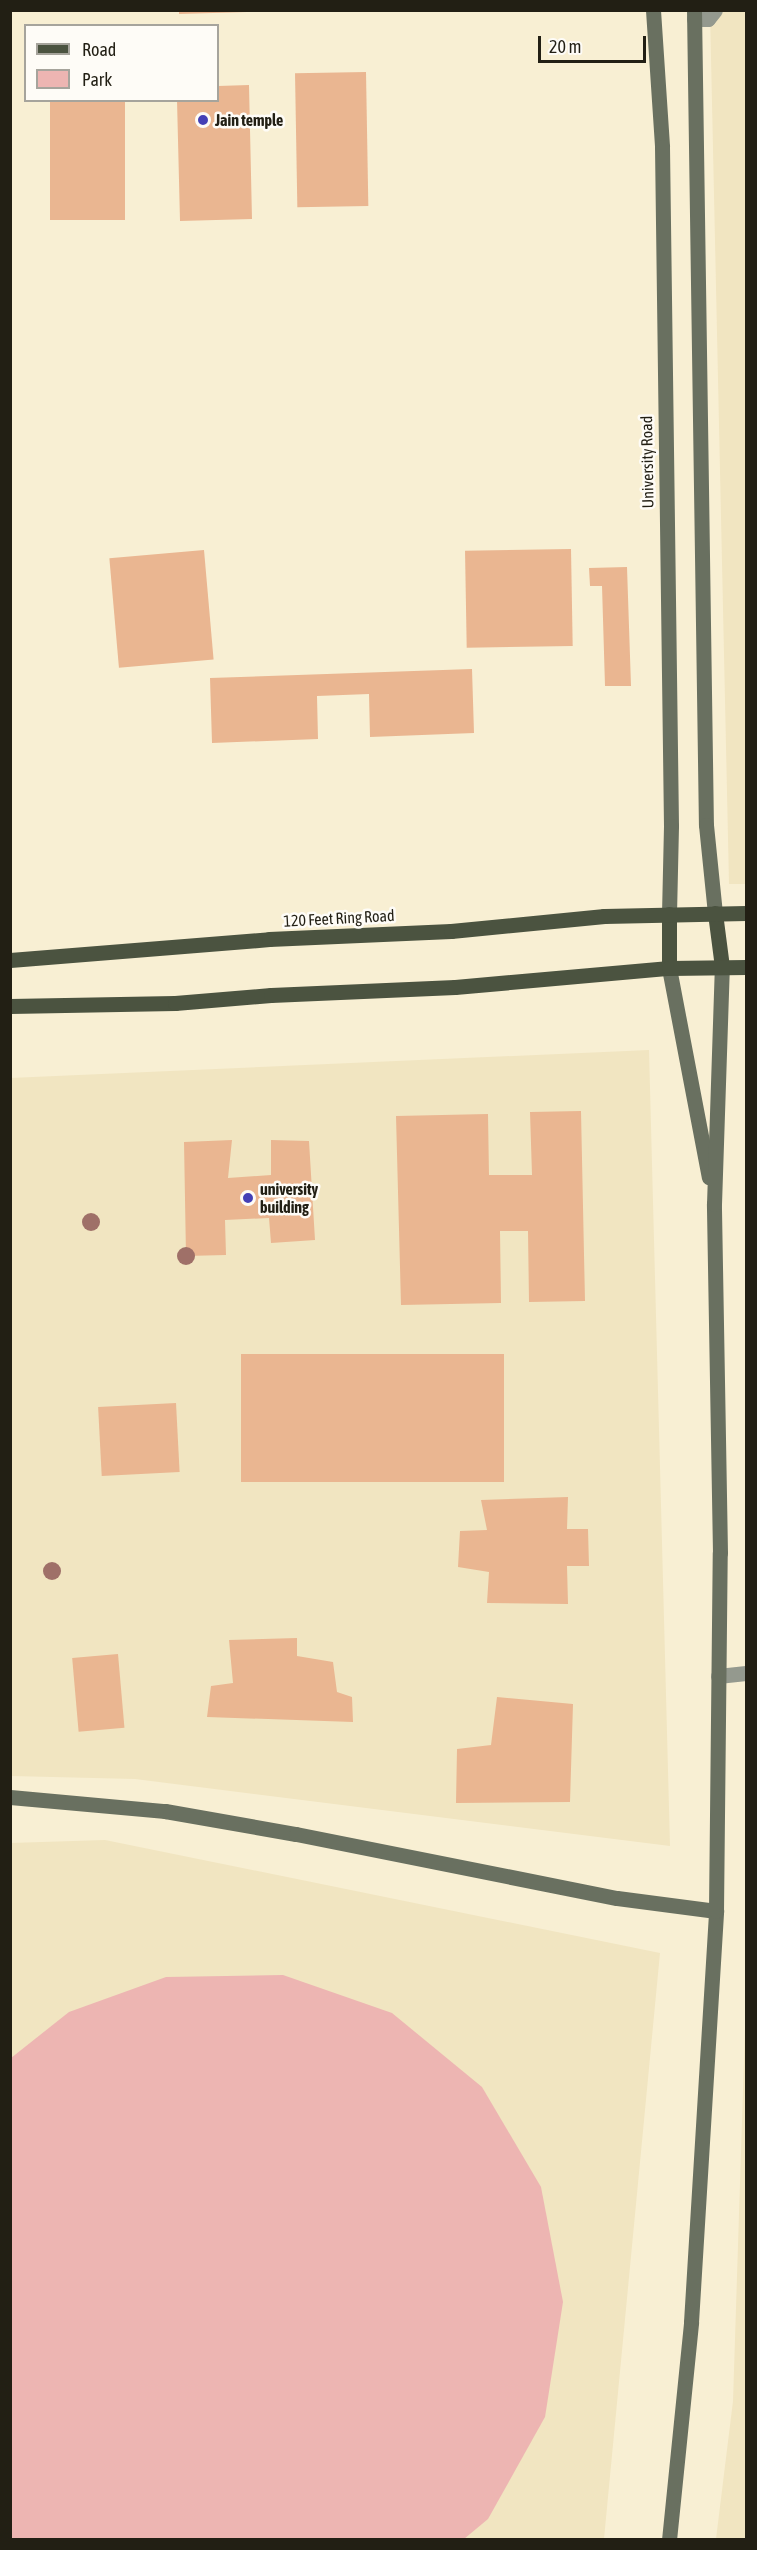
<!DOCTYPE html>
<html>
<head>
<meta charset="utf-8">
<style>
  body { margin:0 }
  #map { position:relative; width:757px; height:2550px; overflow:hidden; background:#f8efd3; font-family:"Asap Condensed",sans-serif }
  div>[style] { position:absolute }
  [style*='--x'] { left:calc(var(--x)*1px); top:calc(var(--y)*1px); width:calc(var(--w)*1px); rotate:calc(var(--a)*1deg) }
  .built>* { inset:0; background:#f1e5c1 }
  .green>* { inset:0; background:#edb5b2 }
  .building>* { inset:0; background:#eab691; transform-origin:0 0 }
  .lane>* { height:15px; margin:-7.5px; padding:0 7.5px; transform-origin:7.5px; border-radius:7.5px; background:#94998e }
  .secondary>* { height:15px; margin:-7.5px; padding:0 7.5px; transform-origin:7.5px; border-radius:7.5px; background:#697060 }
  .primary>* { height:15px; margin:-7.5px; padding:0 7.5px; transform-origin:7.5px; border-radius:7.5px; background:#4b5340 }
  .trees>* { width:18px; height:18px; margin:-9px; border-radius:50%; background:#9f7068 }
  .dots>* { width:16px; height:16px; translate:-50% -50%; box-sizing:border-box; border:3px solid #fefcf7; border-radius:50% }
  span { translate:-50% -50%; white-space:nowrap; text-align:center; line-height:1.15; -webkit-text-stroke:5px #fefcf7; paint-order:stroke }
  .poi-label { font-size:16px; color:#221f14; font-weight:700 }
  .left { translate:0 -50%; text-align:left }
  .street-label { font-size:16px; color:#221f14 }
  .frame { position:absolute; inset:0; border:12px solid #221f14; pointer-events:none }
  .legend { position:absolute; left:24px; top:24px; width:195px; height:78px; box-sizing:border-box; background:#fefcf7; border:2px solid #a6a49c; margin:0; padding:8px 10px; list-style:none; font-size:18px; color:#221f14 }
  .legend li { display:flex; align-items:center; gap:12px; height:30px }
  .legend b { width:30px; border:2px solid #a6a49c }
  .scale { position:absolute; left:538px; top:36px; width:108px; height:27px; box-sizing:border-box; border:3px solid #221f14; border-top:0; padding-left:8px; font-size:18px; line-height:21px; white-space:nowrap; color:#221f14; -webkit-text-stroke:4px #fefcf7; paint-order:stroke }
</style>
</head>
<body>
<div id="map">
  <div class="built">
    <div style="clip-path:polygon(710px 11px,746px 11px,746px 884px,729px 884px)"></div>
    <div style="clip-path:polygon(649px 1050px,670px 1846px,135px 1779px,11px 1776px,10px 1078px)"></div>
    <div style="clip-path:polygon(105px 1840px,660px 1953px,604px 2539px,11px 2539px,10px 1843px)"></div>
    <div style="clip-path:polygon(746px 1997px,746px 2539px,716px 2539px,733px 2401px)"></div>
  </div>
  <div class="green">
    <div style="clip-path:polygon(283px 1975px,392px 2013px,482px 2087px,541px 2187px,563px 2302px,545px 2417px,488px 2519px,464px 2539px,11px 2539px,11px 2058px,69px 2012px,166px 1977px)"></div>
  </div>
  <div class="building">
    <div style="clip-path:polygon(179px 10px,247px 10px,247px 12px,179px 14px)"></div>
    <div style="left:366px;top:72px;width:134px;height:71px;rotate:89deg"></div>
    <div style="clip-path:polygon(249px 85px,252px 219px,180px 221px,177px 100px,218px 100px,218px 86px)"></div>
    <div style="left:50px;top:100px;width:75px;height:120px"></div>
    <div style="left:571px;top:549px;width:97px;height:106px;rotate:89deg"></div>
    <div style="left:204px;top:550px;width:110px;height:95px;rotate:85deg"></div>
    <div style="clip-path:polygon(627px 567px,631px 686px,605px 686px,602px 586px,590px 586px,589px 568px)"></div>
    <div style="clip-path:polygon(472px 669px,474px 733px,370px 737px,369px 694px,317px 696px,318px 739px,212px 743px,210px 678px)"></div>
    <div style="clip-path:polygon(581px 1111px,585px 1301px,529px 1302px,528px 1231px,500px 1231px,501px 1303px,401px 1305px,396px 1116px,488px 1114px,489px 1175px,532px 1175px,530px 1112px)"></div>
    <div style="clip-path:polygon(232px 1140px,228px 1178px,271px 1175px,271px 1140px,309px 1141px,315px 1240px,271px 1243px,269px 1218px,225px 1220px,226px 1255px,186px 1256px,184px 1142px)"></div>
    <div style="left:504px;top:1354px;width:128px;height:263px;rotate:90deg"></div>
    <div style="left:176px;top:1403px;width:69px;height:78px;rotate:87deg"></div>
    <div style="clip-path:polygon(568px 1497px,567px 1529px,588px 1529px,589px 1566px,567px 1566px,568px 1604px,487px 1603px,489px 1572px,458px 1567px,460px 1531px,487px 1530px,481px 1500px)"></div>
    <div style="clip-path:polygon(297px 1638px,297px 1656px,333px 1662px,337px 1692px,352px 1697px,353px 1722px,207px 1717px,211px 1686px,233px 1683px,229px 1640px)"></div>
    <div style="left:118px;top:1654px;width:74px;height:46px;rotate:85deg"></div>
    <div style="clip-path:polygon(497px 1697px,573px 1704px,570px 1802px,456px 1803px,457px 1749px,491px 1745px)"></div>
  </div>
  <div class="lane">
    <div style="--x:694;--y:19;--w:14;--a:0"></div>
    <div style="--x:708;--y:19;--w:11;--a:-52"></div>
    <div style="--x:718;--y:1676;--w:28;--a:-6"></div>
  </div>
  <div class="secondary">
    <div style="--x:653;--y:10;--w:137;--a:86.2"></div>
    <div style="--x:662;--y:147;--w:679;--a:89.24"></div>
    <div style="--x:671;--y:826;--w:88;--a:91.3"></div>
    <div style="--x:694;--y:10;--w:815;--a:89.16"></div>
    <div style="--x:706;--y:825;--w:88;--a:84.2"></div>
    <div style="--x:669;--y:968;--w:213;--a:79.2"></div>
    <div style="--x:10;--y:1797;--w:156;--a:5.2"></div>
    <div style="--x:165;--y:1811;--w:133;--a:10"></div>
    <div style="--x:296;--y:1834;--w:327;--a:11.3"></div>
    <div style="--x:617;--y:1898;--w:100;--a:7.5"></div>
    <div style="--x:669;--y:2540;--w:219;--a:-84.2"></div>
    <div style="--x:691;--y:2322;--w:412;--a:-86.5"></div>
    <div style="--x:716;--y:1911;--w:358;--a:-89.4"></div>
    <div style="--x:720;--y:1553;--w:349;--a:-91"></div>
    <div style="--x:714;--y:1204;--w:237;--a:-88.1"></div>
  </div>
  <div class="primary">
    <div style="--x:715;--y:913;--w:54;--a:82.6"></div>
    <div style="--x:669;--y:914;--w:54;--a:90"></div>
    <div style="--x:10;--y:960;--w:260;--a:-4.6"></div>
    <div style="--x:269;--y:939;--w:182;--a:-2.5"></div>
    <div style="--x:451;--y:931;--w:154;--a:-5.6"></div>
    <div style="--x:604;--y:916;--w:142;--a:-1.2"></div>
    <div style="--x:10;--y:1006;--w:165;--a:-1"></div>
    <div style="--x:175;--y:1003;--w:96;--a:-4.8"></div>
    <div style="--x:271;--y:995;--w:184;--a:-2.5"></div>
    <div style="--x:455;--y:987;--w:215;--a:-5.1"></div>
    <div style="--x:669;--y:968;--w:77;--a:-0.7"></div>
  </div>
  <div class="trees">
    <div style="left:91px;top:1222px"></div>
    <div style="left:186px;top:1256px"></div>
    <div style="left:52px;top:1571px"></div>
  </div>
  <div class="dots">
    <div style="left:203px;top:120px;background:#4540b6"></div>
    <div style="left:248px;top:1198px;background:#4540b6"></div>
  </div>
  <div class="poi-label">
    <span class="left" style="left:215px;top:120px">Jain temple</span>
    <span class="left" style="left:260px;top:1198px">university<br>building</span>
  </div>
  <div class="street-label">
    <span style="left:647px;top:462px;rotate:-91deg">University Road</span>
    <span style="left:339px;top:918px;rotate:-3deg">120 Feet Ring Road</span>
  </div>
  <div class="frame"></div>
  <ul class="legend">
  <li><b style="height:8px;background:#4b5340"></b>Road</li>
  <li><b style="height:16px;background:#edb5b2"></b>Park</li>
  </ul>
  <div class="scale">20 m</div>
</div>
</body>
</html>
